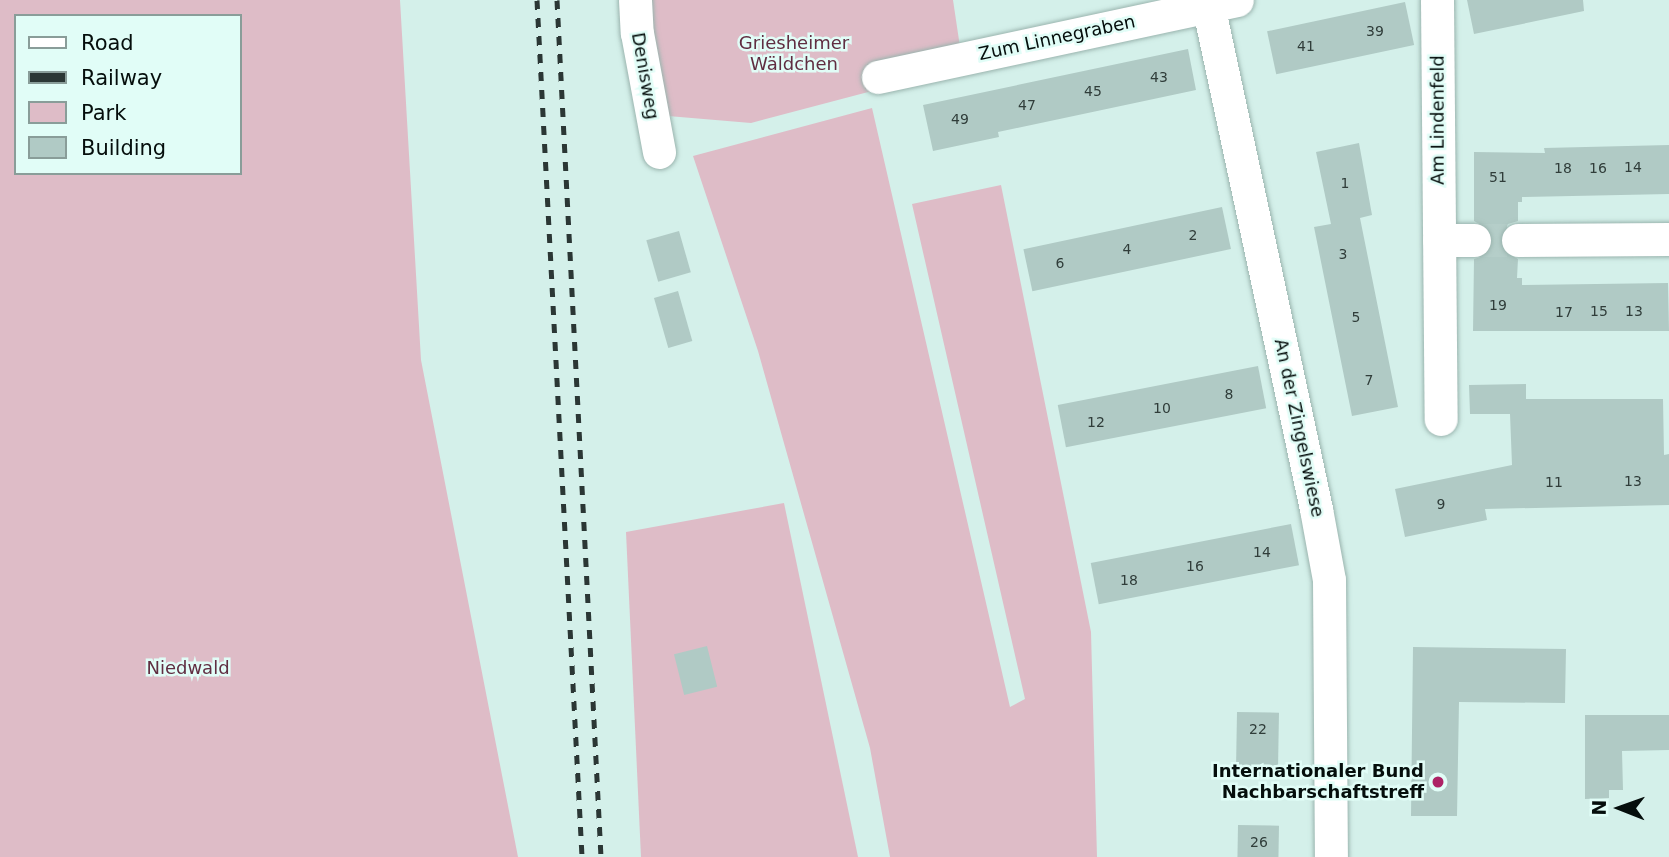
<!DOCTYPE html>
<html>
<head>
<meta charset="utf-8">
<style>
  body { margin:0 }
  #map { position:relative; width:1669px; height:857px; overflow:hidden; background:#d4f0ea; font-family:"DejaVu Sans",sans-serif }
  div>[style] { position:absolute }
  [style*='--x'] { left:calc(var(--x)*1px); top:calc(var(--y)*1px); width:calc(var(--w)*1px); rotate:calc(var(--a)*1deg) }
  .green>* { inset:0; background:#debcc7 }
  .building>* { inset:0; background:#b0cac5; transform-origin:0 0 }
  .minor-tunnel>* { height:33px; margin-top:-16.5px; transform-origin:0; background:repeating-linear-gradient(90deg,#b5cec9 0 33px,transparent 0 50px) }
  .roads { filter:drop-shadow(0 0 2px #9ab4ae) drop-shadow(0 0 2px #9ab4ae) }
  .minor>* { height:33px; margin:-16.5px; padding:0 16.5px; transform-origin:16.5px; border-radius:16.5px; background:#fff }
  .rail>* { height:5px; margin-top:-2.5px; transform-origin:0; background:repeating-linear-gradient(90deg,#2b3735 0 9px,transparent 0 18px) }
  .dots>* { width:19px; height:19px; translate:-50% -50%; box-sizing:border-box; border:4px solid #e1fdf7; border-radius:50% }
  span { translate:-50% -50%; white-space:nowrap; text-align:center; line-height:1.15; -webkit-text-stroke:5px #e1fdf7; paint-order:stroke }
  .number-label { font-size:14px; color:#303d3a }
  .number-label span { -webkit-text-stroke-width:0 }
  .street-label { font-size:18px; color:#050e0c }
  .park-label { font-size:18px; color:#602d41 }
  .poi-label { font-size:18px; color:#050e0c; font-weight:700 }
  .right { translate:-100% -50%; text-align:right }
  .legend { position:absolute; left:14px; top:14px; width:228px; height:161px; box-sizing:border-box; background:#e1fdf7; border:2px solid #899d99; margin:0; padding:9px 12px; list-style:none; font-size:21px; color:#050e0c }
  .legend li { display:flex; align-items:center; gap:14px; height:35px }
  .legend b { width:35px; border:2px solid #899d99 }
  .north { position:absolute; left:1585px; top:773px; width:70px; height:70px; -webkit-text-stroke:5px #e1fdf7; paint-order:stroke; rotate:271deg; font-size:19px; font-weight:700; line-height:28px; text-align:center; color:#050e0c }
  .north::after { content:''; display:block; margin:auto; width:24px; height:32px; background:#050e0c; clip-path:polygon(50% 0,100% 100%,50% 72%,0 100%) }
</style>
</head>
<body>
<div id="map">
  <div class="green">
    <div style="clip-path:polygon(evenodd,0 0,400px 0,421px 360px,518px 857px,0 857px,0 0,16px 16px,240px 16px,240px 173px,16px 173px,16px 16px)"></div>
    <div style="clip-path:polygon(632px 0,953px 0,963px 67px,751px 123px,668px 116px)"></div>
    <div style="clip-path:polygon(872px 108px,1010px 707px,1025px 699px,912px 204px,1001px 185px,1091px 632px,1097px 857px,890px 857px,870px 748px,758px 351px,693px 156px)"></div>
    <div style="clip-path:polygon(784px 503px,858px 857px,641px 857px,626px 532px)"></div>
  </div>
  <div class="building">
    <div style="clip-path:polygon(1467px 0,1583px 0,1584px 11px,1474px 34px)"></div>
    <div style="left:1405px;top:2px;width:44px;height:141px;rotate:78deg"></div>
    <div style="clip-path:polygon(1188px 49px,1196px 90px,998px 132px,999px 137px,933px 151px,923px 105px)"></div>
    <div style="clip-path:polygon(1359px 143px,1372px 215px,1360px 218px,1398px 407px,1352px 416px,1314px 227px,1331px 224px,1316px 152px)"></div>
    <div style="clip-path:polygon(1669px 145px,1669px 194px,1522px 197px,1522px 202px,1518px 202px,1518px 221px,1508px 224px,1499px 239px,1502px 250px,1518px 259px,1517px 278px,1522px 278px,1522px 285px,1668px 283px,1669px 331px,1473px 331px,1474px 259px,1484px 256px,1493px 241px,1490px 230px,1474px 221px,1474px 152px,1545px 153px,1544px 148px)"></div>
    <div style="left:1222px;top:207px;width:43px;height:203px;rotate:78deg"></div>
    <div style="left:679px;top:231px;width:43px;height:34px;rotate:74deg"></div>
    <div style="left:678px;top:291px;width:52px;height:25px;rotate:74deg"></div>
    <div style="left:1258px;top:366px;width:43px;height:204px;rotate:79deg"></div>
    <div style="clip-path:polygon(1526px 384px,1526px 399px,1663px 399px,1664px 455px,1669px 454px,1669px 505px,1485px 509px,1487px 520px,1405px 537px,1395px 489px,1512px 465px,1510px 414px,1470px 414px,1469px 385px)"></div>
    <div style="left:1291px;top:524px;width:42px;height:204px;rotate:79deg"></div>
    <div style="left:707px;top:646px;width:42px;height:34px;rotate:76deg"></div>
    <div style="clip-path:polygon(1413px 647px,1566px 649px,1565px 703px,1459px 702px,1457px 816px,1411px 816px)"></div>
    <div style="left:1237px;top:712px;width:42px;height:64px;rotate:1deg"></div>
    <div style="clip-path:polygon(1585px 715px,1669px 715px,1669px 750px,1622px 751px,1623px 790px,1609px 790px,1609px 798px,1585px 799px)"></div>
    <div style="left:1238px;top:825px;width:41px;height:32px;rotate:1deg"></div>
  </div>
  <div class="minor-tunnel">
    <div style="--x:1474;--y:240;--w:44;--a:0"></div>
  </div>
  <div class="roads">
    <div class="minor">
      <div style="--x:635;--y:0;--w:33;--a:87"></div>
      <div style="--x:637;--y:33;--w:121;--a:79.5"></div>
      <div style="--x:1207;--y:0;--w:521;--a:77.91"></div>
      <div style="--x:1316;--y:509;--w:72;--a:79.6"></div>
      <div style="--x:1329;--y:580;--w:277;--a:89.6"></div>
      <div style="--x:1437;--y:0;--w:419;--a:89.5"></div>
      <div style="--x:878;--y:77;--w:367;--a:-12.1"></div>
      <div style="--x:1439;--y:240;--w:35;--a:0"></div>
      <div style="--x:1518;--y:240;--w:151;--a:-0.4"></div>
    </div>
  </div>
  <div class="rail">
    <div style="--x:537;--y:0;--w:858;--a:86.99"></div>
    <div style="--x:557;--y:0;--w:858;--a:87.06"></div>
  </div>
  <div class="dots">
    <div style="left:1438px;top:782px;background:#ad2366"></div>
  </div>
  <div class="number-label">
    <span style="left:1375px;top:31px">39</span>
    <span style="left:1306px;top:46px">41</span>
    <span style="left:1159px;top:77px">43</span>
    <span style="left:1093px;top:91px">45</span>
    <span style="left:1027px;top:105px">47</span>
    <span style="left:960px;top:119px">49</span>
    <span style="left:1633px;top:167px">14</span>
    <span style="left:1563px;top:168px">18</span>
    <span style="left:1598px;top:168px">16</span>
    <span style="left:1498px;top:177px">51</span>
    <span style="left:1345px;top:183px">1</span>
    <span style="left:1193px;top:235px">2</span>
    <span style="left:1127px;top:249px">4</span>
    <span style="left:1343px;top:254px">3</span>
    <span style="left:1060px;top:263px">6</span>
    <span style="left:1498px;top:305px">19</span>
    <span style="left:1599px;top:311px">15</span>
    <span style="left:1634px;top:311px">13</span>
    <span style="left:1564px;top:312px">17</span>
    <span style="left:1356px;top:317px">5</span>
    <span style="left:1369px;top:380px">7</span>
    <span style="left:1229px;top:394px">8</span>
    <span style="left:1162px;top:408px">10</span>
    <span style="left:1096px;top:422px">12</span>
    <span style="left:1633px;top:481px">13</span>
    <span style="left:1554px;top:482px">11</span>
    <span style="left:1441px;top:504px">9</span>
    <span style="left:1262px;top:552px">14</span>
    <span style="left:1195px;top:566px">16</span>
    <span style="left:1129px;top:580px">18</span>
    <span style="left:1258px;top:729px">22</span>
    <span style="left:1259px;top:842px">26</span>
  </div>
  <div class="street-label">
    <span style="left:1057px;top:38px;rotate:-12deg">Zum Linnegraben</span>
    <span style="left:645px;top:76px;rotate:80deg">Denisweg</span>
    <span style="left:1438px;top:120px;rotate:-90deg">Am Lindenfeld</span>
    <span style="left:1299px;top:428px;rotate:78deg">An der Zingelswiese</span>
  </div>
  <div class="park-label">
    <span style="left:794px;top:54px">Griesheimer<br>Wäldchen</span>
    <span style="left:188px;top:668px">Niedwald</span>
  </div>
  <div class="poi-label">
    <span class="right" style="left:1424px;top:782px">Internationaler Bund<br>Nachbarschaftstreff</span>
  </div>
  <ul class="legend">
  <li><b style="height:9px;background:#fff"></b>Road</li>
  <li><b style="height:9px;background:#2b3735"></b>Railway</li>
  <li><b style="height:19px;background:#debcc7"></b>Park</li>
  <li><b style="height:19px;background:#b0cac5"></b>Building</li>
  </ul>
  <div class="north">N</div>
</div>
</body>
</html>
